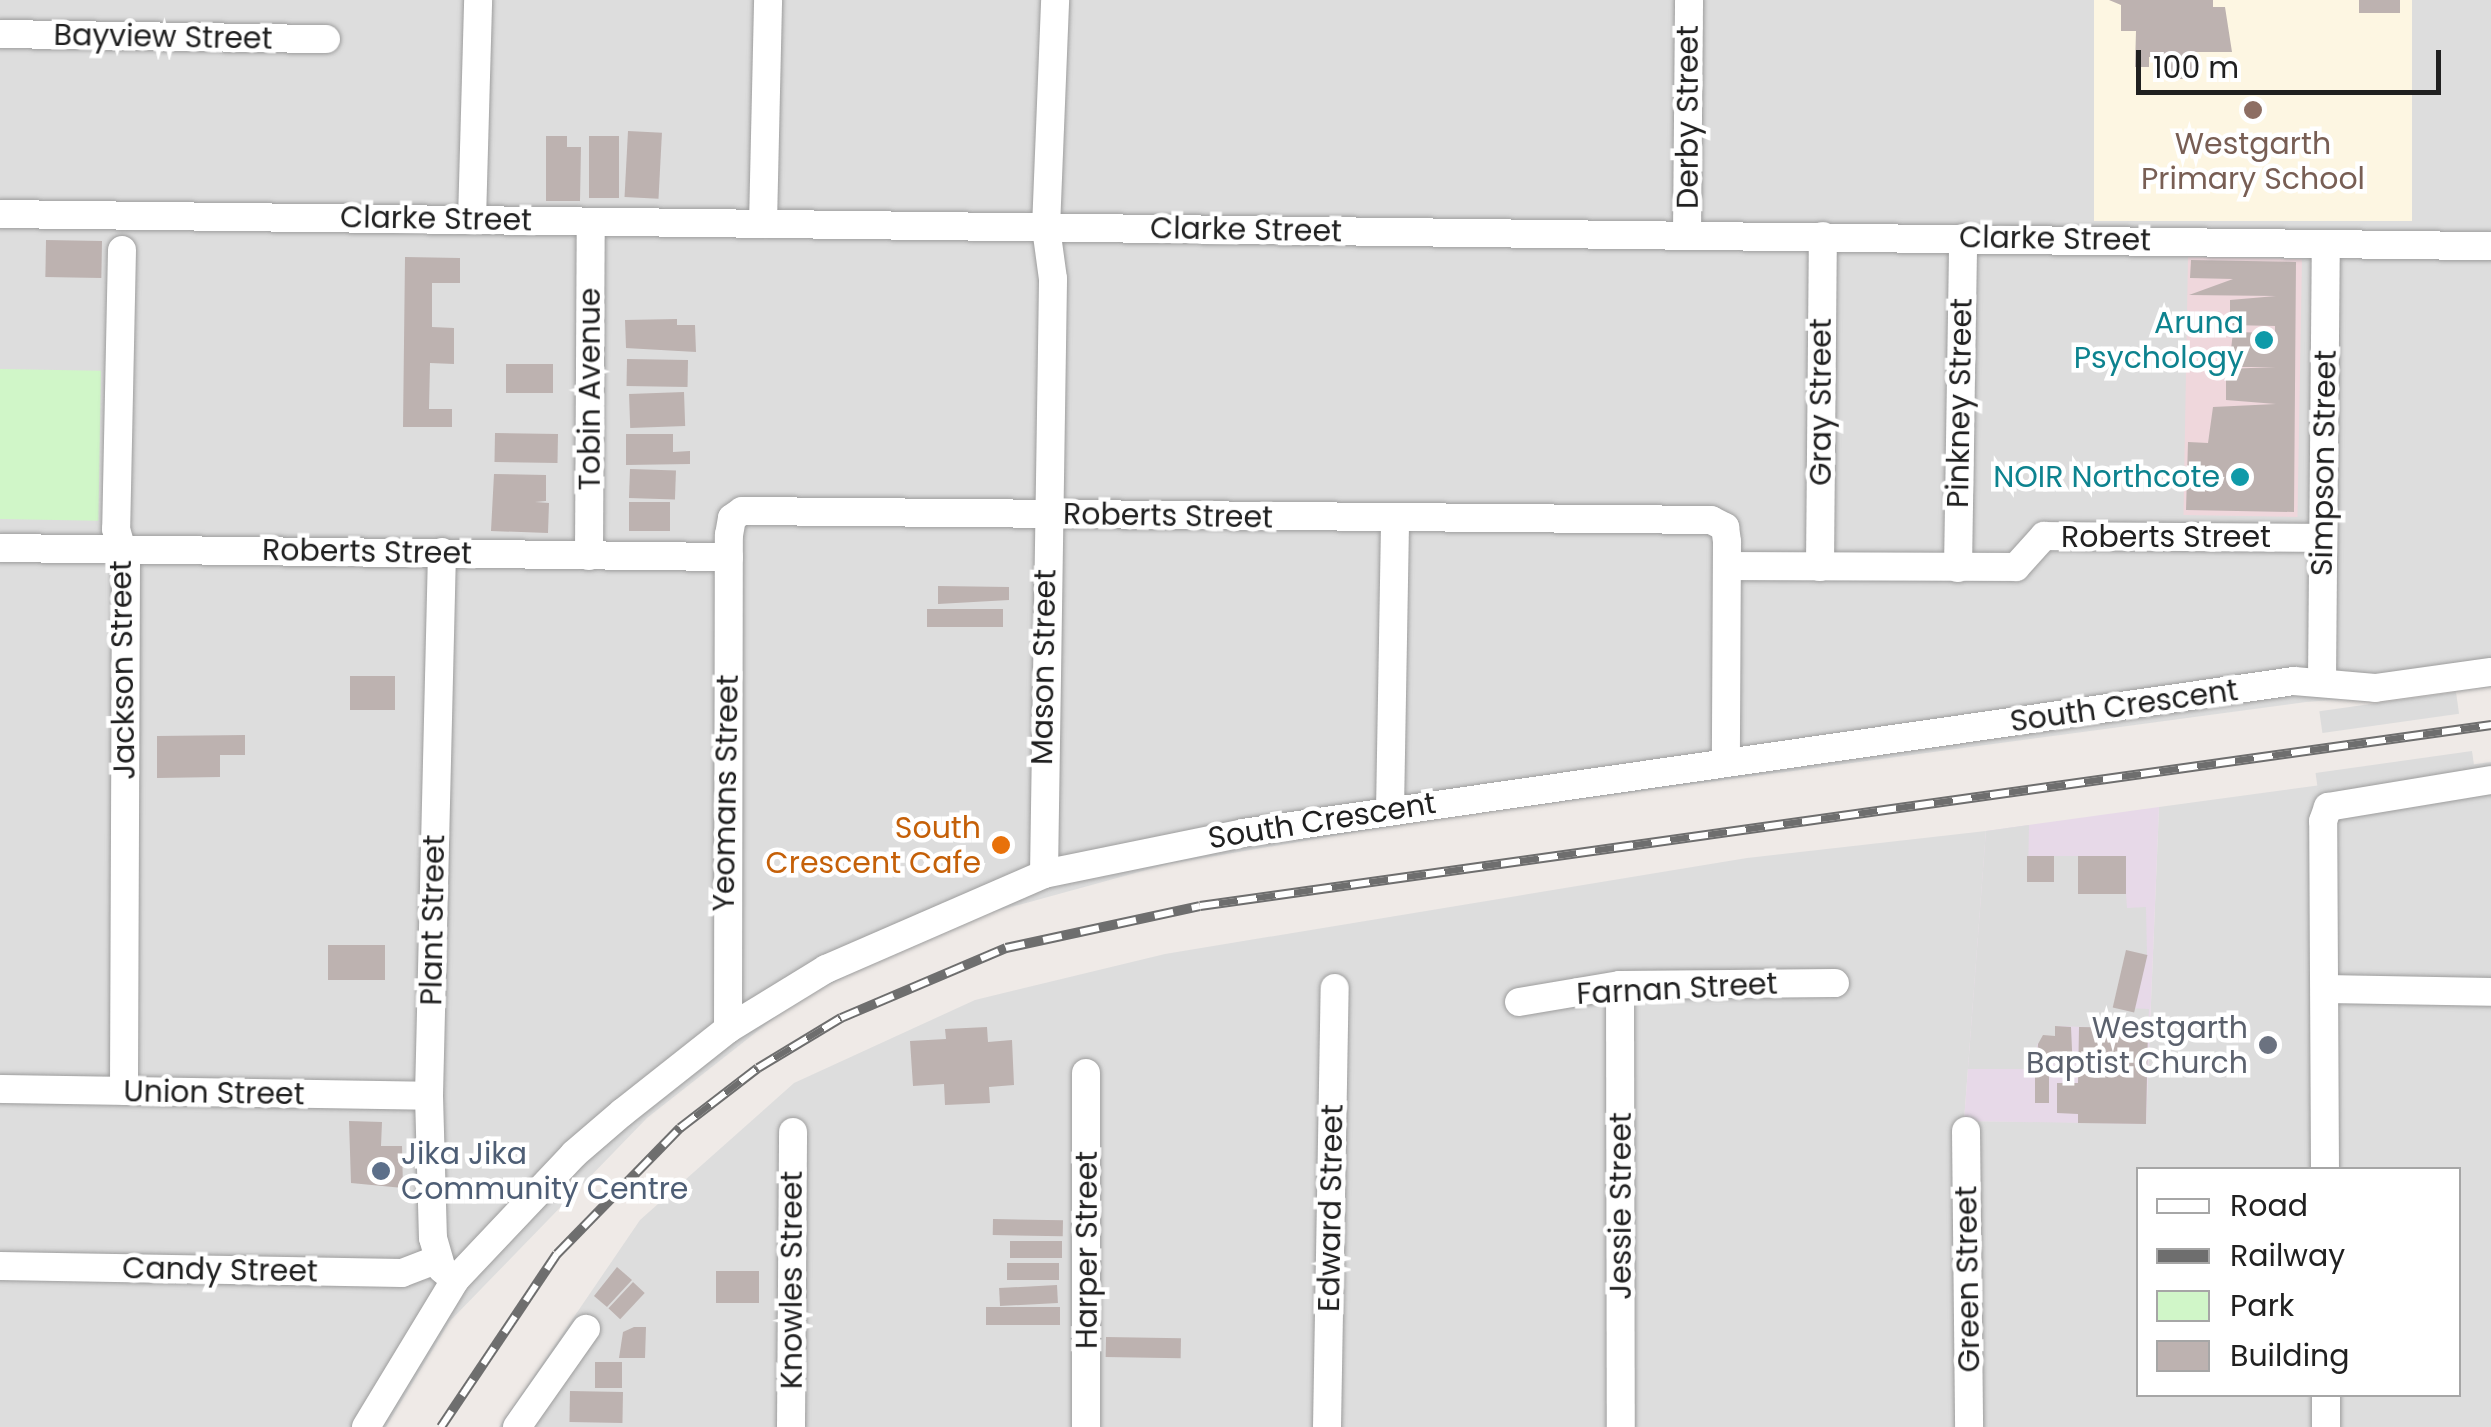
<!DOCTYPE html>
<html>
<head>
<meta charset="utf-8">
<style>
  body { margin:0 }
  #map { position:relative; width:2491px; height:1427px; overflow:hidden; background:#efeae7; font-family:Poppins,sans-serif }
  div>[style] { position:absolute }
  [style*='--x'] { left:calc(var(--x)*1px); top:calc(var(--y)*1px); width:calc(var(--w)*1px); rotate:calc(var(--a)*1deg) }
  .residential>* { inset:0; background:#ddd }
  .commercial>* { inset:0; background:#efd7dc; transform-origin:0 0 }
  .industrial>* { inset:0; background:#e7d9e8 }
  .education>* { inset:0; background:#fdf6e2; transform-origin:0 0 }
  .park>* { inset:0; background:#d0f6c8; transform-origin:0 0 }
  .parking>* { inset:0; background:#dcdcdc; transform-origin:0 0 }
  .building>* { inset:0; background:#bdb2b0; transform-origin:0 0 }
  .roads { filter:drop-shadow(0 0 2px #9d9d9d) drop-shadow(0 0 2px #9d9d9d) }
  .minor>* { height:28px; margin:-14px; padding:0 14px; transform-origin:14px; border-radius:14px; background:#fff }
  .rail>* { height:10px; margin-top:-5px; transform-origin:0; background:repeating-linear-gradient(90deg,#fff 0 19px,#6e6e6e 0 38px); box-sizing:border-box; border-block:2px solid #6e6e6e }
  .dots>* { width:28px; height:28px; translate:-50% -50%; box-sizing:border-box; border:5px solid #fff; border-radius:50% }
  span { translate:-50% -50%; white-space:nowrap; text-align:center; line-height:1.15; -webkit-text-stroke:9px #fff; paint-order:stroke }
  .street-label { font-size:30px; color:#202020 }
  .education-label { font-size:30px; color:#785e54 }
  .culture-label { font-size:30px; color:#0d838f }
  .right { translate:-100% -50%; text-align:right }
  .food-label { font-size:30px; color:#c56008 }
  .worship-label { font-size:30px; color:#5b616d }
  .service-label { font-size:30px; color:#4e5e75 }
  .left { translate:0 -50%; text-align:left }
  .legend { position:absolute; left:2136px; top:1167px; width:325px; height:230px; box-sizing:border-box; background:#fff; border:2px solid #a6a6a6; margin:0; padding:12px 18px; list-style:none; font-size:30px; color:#202020 }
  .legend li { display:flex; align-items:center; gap:20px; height:50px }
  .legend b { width:50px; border:2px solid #a6a6a6 }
  .scale { position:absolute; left:2136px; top:50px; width:305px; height:45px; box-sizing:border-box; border:5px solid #202020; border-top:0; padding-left:12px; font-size:30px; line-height:35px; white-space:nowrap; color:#202020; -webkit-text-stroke:8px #fff; paint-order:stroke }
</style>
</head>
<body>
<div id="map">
  <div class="residential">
    <div style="clip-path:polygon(0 0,2491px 0,2491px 687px,2306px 702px,1427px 820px,1168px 864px,960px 921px,797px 1000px,647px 1118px,450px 1321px,386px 1427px,0 1427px)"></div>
    <div style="clip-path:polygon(evenodd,2491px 762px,2491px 1427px,499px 1427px,640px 1220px,794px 1083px,975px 1000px,1165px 954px,1747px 858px,1986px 831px,1964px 1121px,2146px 1123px,2159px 807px,2491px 762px,2138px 1170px,2458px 1170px,2458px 1394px,2138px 1394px,2138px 1170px)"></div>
  </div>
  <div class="commercial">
    <div style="left:2188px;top:257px;width:114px;height:258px;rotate:1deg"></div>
  </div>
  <div class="industrial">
    <div style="clip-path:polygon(2159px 807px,2146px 1124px,1964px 1121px,1986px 831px)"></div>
  </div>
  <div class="education">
    <div style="left:2094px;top:0;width:318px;height:221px"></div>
  </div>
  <div class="park">
    <div style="left:0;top:369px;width:101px;height:150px;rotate:1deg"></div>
  </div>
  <div class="parking">
    <div style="left:2456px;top:692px;width:22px;height:138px;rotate:82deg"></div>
    <div style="left:2472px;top:751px;width:22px;height:158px;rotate:82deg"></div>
    <div style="clip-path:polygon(2029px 825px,2028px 882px,2054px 881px,2054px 856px,2078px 856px,2078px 894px,2126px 894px,2127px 908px,2146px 907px,2147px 955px,2126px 951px,2126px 1008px,2149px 1009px,2148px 1029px,2056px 1026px,2055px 1036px,2037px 1044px,2035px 1069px,1968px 1069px,1986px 831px)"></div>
  </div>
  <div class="building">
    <div style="clip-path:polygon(2109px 0,2213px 0,2213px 7px,2225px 7px,2232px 52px,2195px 52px,2195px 79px,2157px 79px,2158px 57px,2149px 57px,2149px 67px,2135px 67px,2136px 31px,2121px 31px,2121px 5px)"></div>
    <div style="left:2359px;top:0;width:41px;height:13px"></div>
    <div style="left:628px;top:131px;width:34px;height:66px;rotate:3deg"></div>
    <div style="clip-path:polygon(546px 136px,567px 136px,567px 147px,581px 147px,580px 201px,546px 201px)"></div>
    <div style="left:589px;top:136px;width:30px;height:62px"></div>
    <div style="left:46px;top:240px;width:56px;height:37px;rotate:1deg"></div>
    <div style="clip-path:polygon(405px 257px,460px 258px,460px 283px,432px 283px,432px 327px,454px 328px,454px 364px,430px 363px,429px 409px,452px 409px,452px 427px,403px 427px)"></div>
    <div style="clip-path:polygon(2191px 260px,2296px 262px,2294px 512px,2186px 510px,2188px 442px,2208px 443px,2213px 407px,2276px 404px,2226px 400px,2226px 369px,2276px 367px,2229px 367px,2233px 332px,2275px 333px,2275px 326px,2230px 325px,2230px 300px,2276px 296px,2189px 295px,2233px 279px,2190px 278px)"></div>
    <div style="clip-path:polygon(677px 319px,677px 325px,695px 325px,696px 352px,626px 348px,625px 320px)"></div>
    <div style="left:627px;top:359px;width:61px;height:27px;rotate:1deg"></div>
    <div style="left:553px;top:364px;width:29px;height:47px;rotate:90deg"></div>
    <div style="left:684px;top:392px;width:34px;height:55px;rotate:88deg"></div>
    <div style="left:495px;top:433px;width:63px;height:29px;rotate:1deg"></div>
    <div style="clip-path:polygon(626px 434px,673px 434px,673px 452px,690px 451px,690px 464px,626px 465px)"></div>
    <div style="left:630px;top:469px;width:46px;height:29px;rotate:2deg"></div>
    <div style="clip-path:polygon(494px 474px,546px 475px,546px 501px,535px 502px,549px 503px,548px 533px,491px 531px)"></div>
    <div style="left:629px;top:502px;width:41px;height:29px"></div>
    <div style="clip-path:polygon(938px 586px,1009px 587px,1009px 600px,938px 604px)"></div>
    <div style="left:927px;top:609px;width:76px;height:18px"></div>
    <div style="left:350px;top:676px;width:45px;height:34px"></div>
    <div style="clip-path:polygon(245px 735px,245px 755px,220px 755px,220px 777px,157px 778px,157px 736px)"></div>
    <div style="left:2027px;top:856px;width:27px;height:26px"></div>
    <div style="left:2078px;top:856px;width:48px;height:38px"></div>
    <div style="left:328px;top:945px;width:57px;height:35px"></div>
    <div style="left:2126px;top:950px;width:22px;height:59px;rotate:13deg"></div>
    <div style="clip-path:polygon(2055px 1026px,2071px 1027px,2073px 1072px,2055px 1072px,2055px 1059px,2037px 1056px,2038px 1044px,2043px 1035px,2055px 1036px)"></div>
    <div style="clip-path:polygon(987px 1027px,988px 1042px,1012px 1040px,1014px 1085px,989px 1087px,990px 1103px,945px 1105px,944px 1084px,913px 1086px,910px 1041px,946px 1039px,945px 1029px)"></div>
    <div style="clip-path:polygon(2079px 1027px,2148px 1028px,2146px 1124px,2078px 1123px,2078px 1114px,2057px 1113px,2057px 1083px,2078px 1083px)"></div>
    <div style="left:2035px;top:1069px;width:14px;height:34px"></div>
    <div style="clip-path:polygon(349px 1121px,382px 1122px,381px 1146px,402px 1146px,403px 1188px,351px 1183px)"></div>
    <div style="left:993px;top:1219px;width:70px;height:16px;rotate:1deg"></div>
    <div style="left:1010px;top:1241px;width:52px;height:17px"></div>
    <div style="left:1007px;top:1263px;width:52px;height:17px"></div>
    <div style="clip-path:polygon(617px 1267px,632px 1280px,607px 1307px,594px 1296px)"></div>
    <div style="left:716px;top:1271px;width:43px;height:32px"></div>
    <div style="left:633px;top:1282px;width:16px;height:36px;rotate:43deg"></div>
    <div style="left:1057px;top:1285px;width:18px;height:58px;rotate:87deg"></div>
    <div style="left:986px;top:1307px;width:74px;height:18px"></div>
    <div style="clip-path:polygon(634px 1327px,646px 1327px,645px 1358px,619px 1358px,623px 1332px)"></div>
    <div style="left:1106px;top:1337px;width:75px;height:20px;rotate:1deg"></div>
    <div style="left:595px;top:1362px;width:27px;height:26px"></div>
    <div style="left:570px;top:1391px;width:53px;height:31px;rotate:1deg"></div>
  </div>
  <div class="roads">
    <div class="minor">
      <div style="--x:0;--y:34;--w:326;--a:0.9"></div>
      <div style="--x:0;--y:214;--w:2491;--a:0.74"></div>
      <div style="--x:472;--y:220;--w:220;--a:-88.4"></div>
      <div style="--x:763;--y:224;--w:224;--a:-88.7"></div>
      <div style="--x:1687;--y:234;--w:234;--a:-89.5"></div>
      <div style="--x:122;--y:250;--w:279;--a:91.2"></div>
      <div style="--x:116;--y:529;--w:36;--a:74"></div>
      <div style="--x:126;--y:564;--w:527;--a:90.22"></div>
      <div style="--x:0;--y:548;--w:729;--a:0.71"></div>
      <div style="--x:442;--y:552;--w:544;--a:91.37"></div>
      <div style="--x:429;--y:1096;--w:142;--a:88.4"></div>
      <div style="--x:433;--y:1238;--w:32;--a:74"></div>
      <div style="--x:442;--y:1269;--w:17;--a:40"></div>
      <div style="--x:589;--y:556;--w:334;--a:-89.7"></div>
      <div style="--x:1728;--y:566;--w:288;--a:0.2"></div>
      <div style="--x:2016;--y:567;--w:42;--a:-47.9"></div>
      <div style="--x:2044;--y:536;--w:279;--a:0.4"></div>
      <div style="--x:1820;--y:567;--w:331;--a:-89.5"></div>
      <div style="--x:1958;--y:568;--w:330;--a:-89.1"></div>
      <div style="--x:2322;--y:682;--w:438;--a:-89.5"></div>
      <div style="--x:1390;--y:811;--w:292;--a:-89"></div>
      <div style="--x:1044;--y:874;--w:595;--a:-89.13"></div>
      <div style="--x:1053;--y:279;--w:51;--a:-97.8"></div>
      <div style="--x:1046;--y:228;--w:228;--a:-87.7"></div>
      <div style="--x:1620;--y:985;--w:442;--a:89.9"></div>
      <div style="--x:2326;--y:989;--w:165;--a:1"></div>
      <div style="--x:1519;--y:1002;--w:102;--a:-9.6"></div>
      <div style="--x:1620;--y:985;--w:215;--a:-0.5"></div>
      <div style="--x:728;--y:1029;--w:494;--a:-89.9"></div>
      <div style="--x:729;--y:535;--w:17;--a:-80"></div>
      <div style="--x:732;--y:518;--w:12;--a:-35"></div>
      <div style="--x:742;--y:511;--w:969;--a:0.53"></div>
      <div style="--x:1711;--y:520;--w:16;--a:27"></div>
      <div style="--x:1725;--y:527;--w:15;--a:82"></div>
      <div style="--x:1727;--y:542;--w:221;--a:90.3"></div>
      <div style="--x:0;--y:1089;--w:429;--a:0.9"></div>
      <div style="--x:1966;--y:1131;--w:296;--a:89.4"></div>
      <div style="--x:2325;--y:1170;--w:349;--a:-90.3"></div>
      <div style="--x:2323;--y:821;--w:15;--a:-70"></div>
      <div style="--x:2328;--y:807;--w:165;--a:-9.4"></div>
      <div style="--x:0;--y:1266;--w:402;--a:1"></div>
      <div style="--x:402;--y:1273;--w:39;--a:-21"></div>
      <div style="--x:2326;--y:1394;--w:33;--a:90"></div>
      <div style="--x:366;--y:1427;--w:172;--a:-58.8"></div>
      <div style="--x:455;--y:1280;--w:173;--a:-46.6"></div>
      <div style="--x:574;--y:1154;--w:65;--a:-40.6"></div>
      <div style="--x:623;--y:1112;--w:134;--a:-38.3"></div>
      <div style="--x:728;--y:1029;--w:115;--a:-31.5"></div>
      <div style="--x:826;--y:969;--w:238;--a:-23.5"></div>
      <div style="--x:1044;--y:874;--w:203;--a:-11.6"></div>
      <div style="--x:1243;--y:833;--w:1062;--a:-8.23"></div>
      <div style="--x:2294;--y:681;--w:81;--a:4.9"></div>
      <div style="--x:2375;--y:688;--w:117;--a:-7.9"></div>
      <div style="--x:517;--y:1427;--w:120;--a:-54.9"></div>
      <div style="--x:791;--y:1427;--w:295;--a:-89.6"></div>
      <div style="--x:1086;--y:1427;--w:354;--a:-90"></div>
      <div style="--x:1327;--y:1427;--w:439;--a:-89"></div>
    </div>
  </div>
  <div class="rail">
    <div style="--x:441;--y:1427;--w:208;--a:-56.2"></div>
    <div style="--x:557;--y:1254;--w:176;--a:-45.7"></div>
    <div style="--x:680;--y:1128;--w:98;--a:-37.6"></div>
    <div style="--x:758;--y:1068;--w:97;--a:-31.1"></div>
    <div style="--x:841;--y:1018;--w:179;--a:-23"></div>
    <div style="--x:1006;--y:948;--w:198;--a:-12.2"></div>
    <div style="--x:1200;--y:906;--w:1304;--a:-7.98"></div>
  </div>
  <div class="dots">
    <div style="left:2253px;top:110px;background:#8d6e63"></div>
    <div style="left:2264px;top:340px;background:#0f9aa8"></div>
    <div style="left:2240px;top:477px;background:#0f9aa8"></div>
    <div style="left:1001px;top:845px;background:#e8710a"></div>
    <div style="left:2268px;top:1045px;background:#6b7280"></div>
    <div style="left:381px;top:1171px;background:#5c6f8a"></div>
  </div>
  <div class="street-label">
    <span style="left:163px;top:37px;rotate:1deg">Bayview Street</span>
    <span style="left:1688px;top:117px;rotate:-90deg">Derby Street</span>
    <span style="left:436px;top:219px;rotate:1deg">Clarke Street</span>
    <span style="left:1246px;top:230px;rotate:1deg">Clarke Street</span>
    <span style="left:2055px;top:239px;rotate:1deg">Clarke Street</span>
    <span style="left:590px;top:389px;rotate:-90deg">Tobin Avenue</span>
    <span style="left:1821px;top:402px;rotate:-90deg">Gray Street</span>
    <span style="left:1960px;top:403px;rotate:-89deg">Pinkney Street</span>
    <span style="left:2324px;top:463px;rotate:-89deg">Simpson Street</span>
    <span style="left:1168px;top:516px;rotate:1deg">Roberts Street</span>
    <span style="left:2166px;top:537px">Roberts Street</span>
    <span style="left:367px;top:552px;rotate:1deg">Roberts Street</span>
    <span style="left:1044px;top:667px;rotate:-89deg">Mason Street</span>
    <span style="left:123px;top:670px;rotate:-91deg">Jackson Street</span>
    <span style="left:2124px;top:706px;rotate:-8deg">South Crescent</span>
    <span style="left:726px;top:793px;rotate:-89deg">Yeomans Street</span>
    <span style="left:1322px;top:821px;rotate:-9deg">South Crescent</span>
    <span style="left:433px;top:920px;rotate:-89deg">Plant Street</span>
    <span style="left:1677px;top:989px;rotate:-3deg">Farnan Street</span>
    <span style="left:214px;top:1093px;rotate:1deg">Union Street</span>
    <span style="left:1621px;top:1206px;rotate:-90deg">Jessie Street</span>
    <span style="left:1331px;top:1208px;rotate:-89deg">Edward Street</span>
    <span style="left:1087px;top:1250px;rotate:-90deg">Harper Street</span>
    <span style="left:220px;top:1270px;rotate:1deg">Candy Street</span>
    <span style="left:1968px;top:1279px;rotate:-91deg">Green Street</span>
    <span style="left:792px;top:1280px;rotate:-90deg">Knowles Street</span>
  </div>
  <div class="education-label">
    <span style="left:2253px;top:161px">Westgarth<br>Primary School</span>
  </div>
  <div class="culture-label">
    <span class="right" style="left:2244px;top:340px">Aruna<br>Psychology</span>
    <span class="right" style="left:2220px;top:477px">NOIR Northcote</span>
  </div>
  <div class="food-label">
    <span class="right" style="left:981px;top:845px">South<br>Crescent Cafe</span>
  </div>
  <div class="worship-label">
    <span class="right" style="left:2248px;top:1045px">Westgarth<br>Baptist Church</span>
  </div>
  <div class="service-label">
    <span class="left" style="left:401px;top:1171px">Jika Jika<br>Community Centre</span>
  </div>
  <ul class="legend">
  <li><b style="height:12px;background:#fff"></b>Road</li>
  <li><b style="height:12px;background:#6e6e6e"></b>Railway</li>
  <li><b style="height:28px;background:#d0f6c8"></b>Park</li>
  <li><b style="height:28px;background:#bdb2b0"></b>Building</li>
  </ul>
  <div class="scale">100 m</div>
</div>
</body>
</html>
